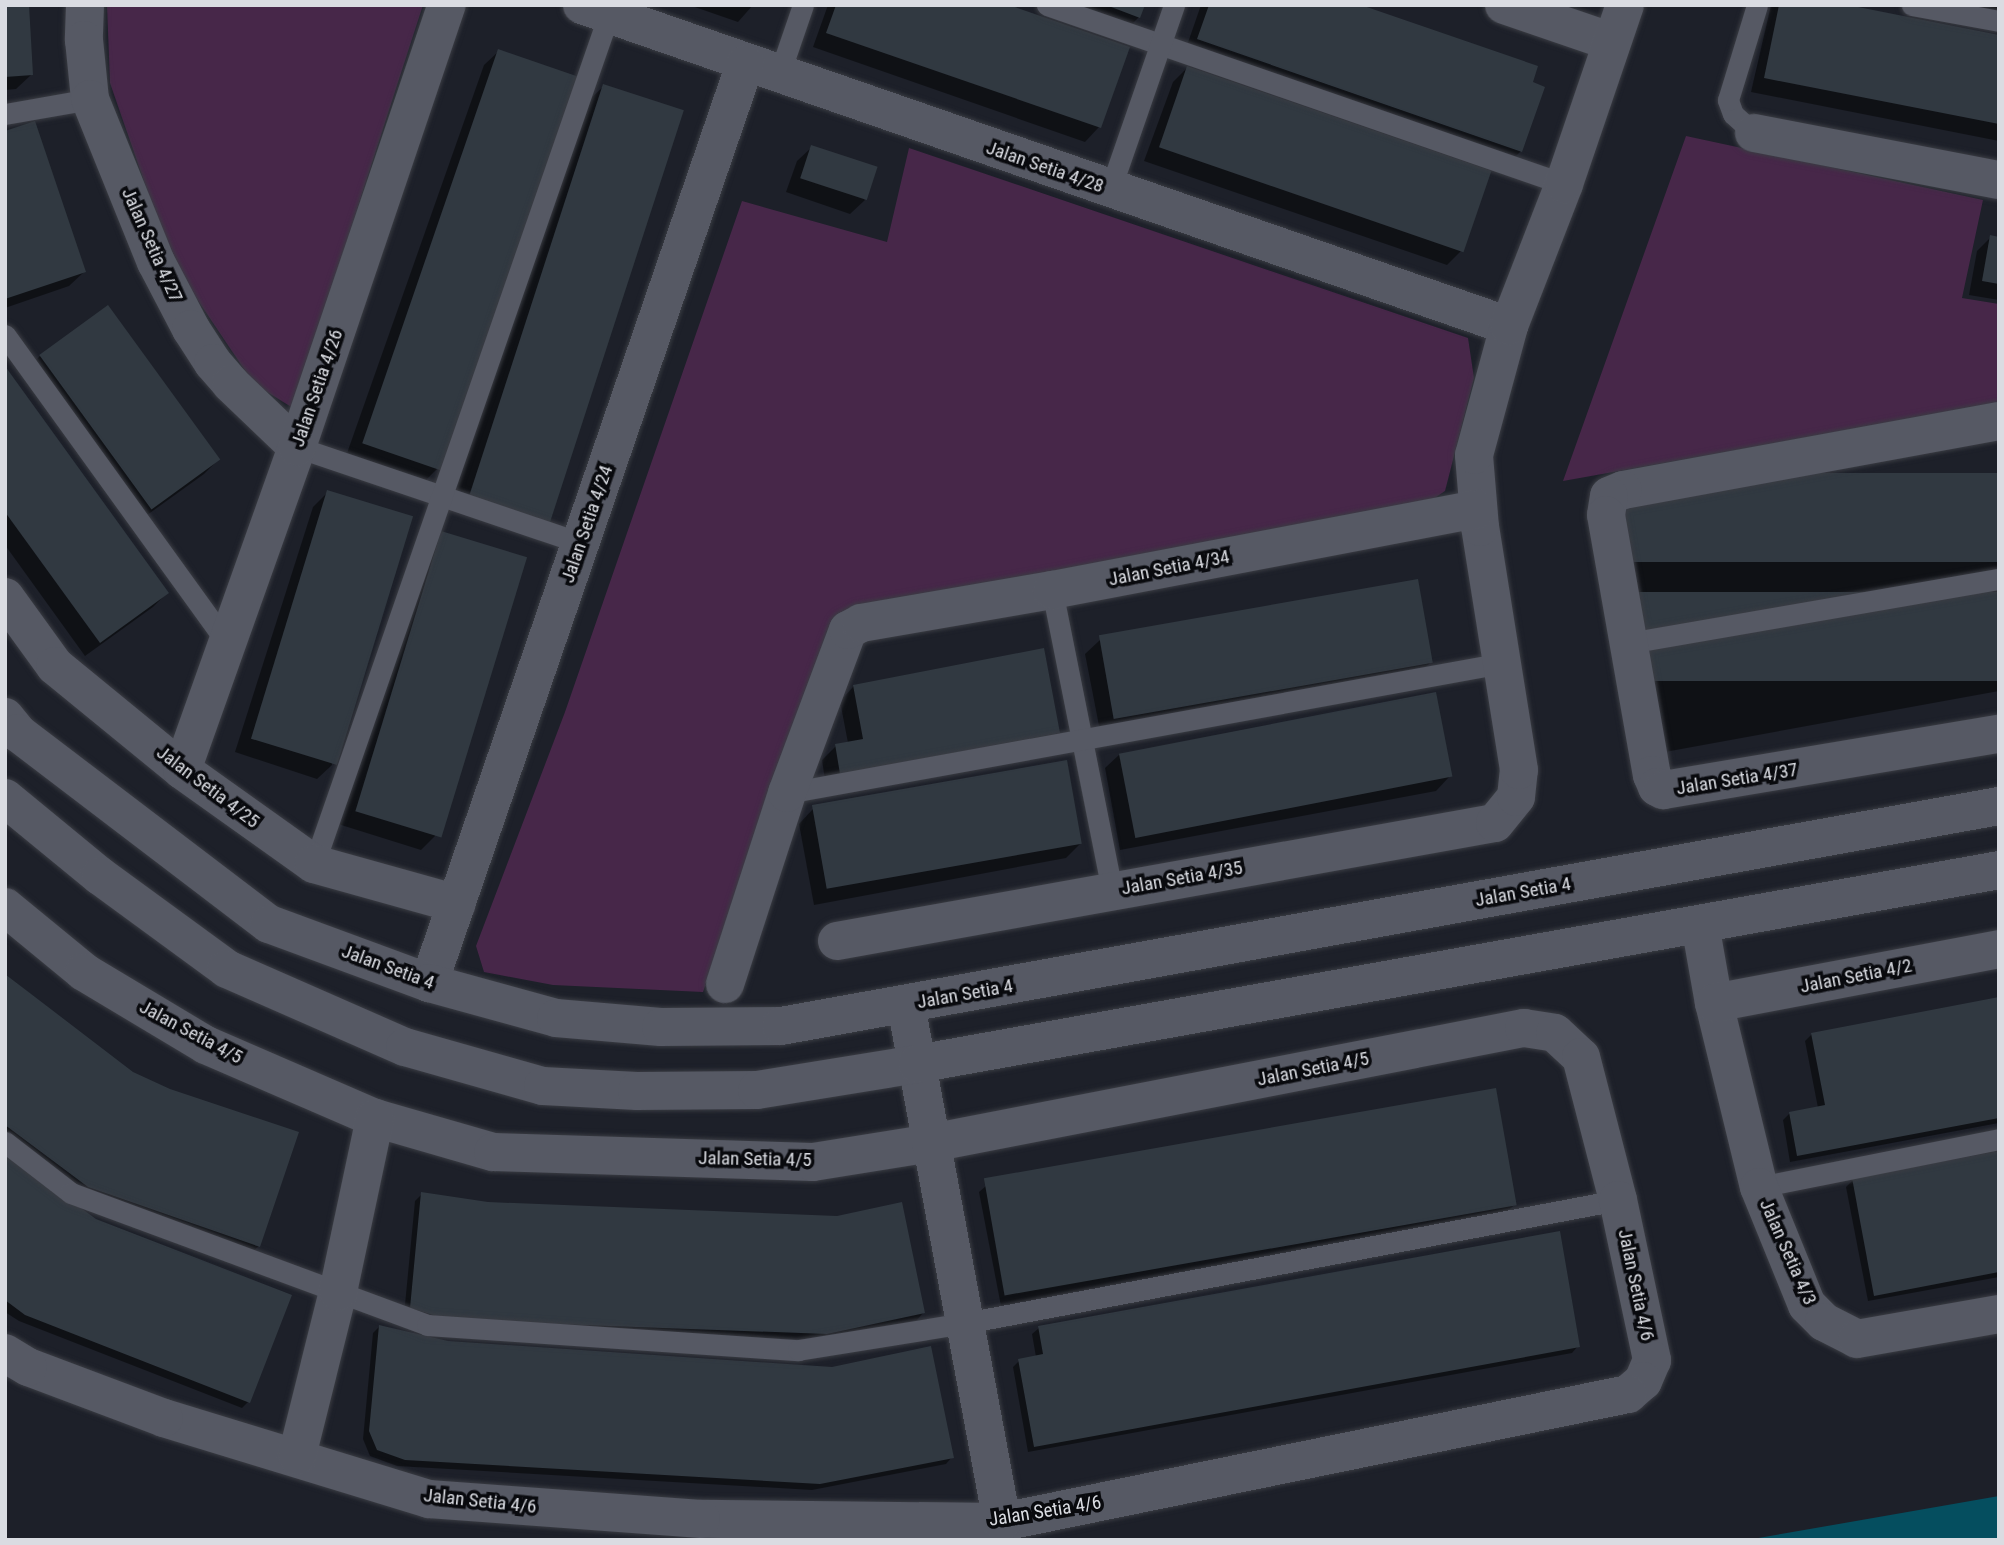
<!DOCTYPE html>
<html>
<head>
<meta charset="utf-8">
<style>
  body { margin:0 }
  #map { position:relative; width:2004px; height:1545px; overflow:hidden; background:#1d2029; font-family:"Roboto Condensed",sans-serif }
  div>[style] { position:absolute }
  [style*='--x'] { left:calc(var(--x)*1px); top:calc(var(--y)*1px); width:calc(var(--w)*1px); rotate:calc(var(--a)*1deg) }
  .green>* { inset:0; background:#472749 }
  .water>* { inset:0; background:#054e5f }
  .shadow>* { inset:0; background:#0007 }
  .building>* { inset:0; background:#313941; transform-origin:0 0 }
  .roads { filter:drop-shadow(0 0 2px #3a3c43) drop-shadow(0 0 2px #3a3c43) }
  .service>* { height:21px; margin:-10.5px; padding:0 10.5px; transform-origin:10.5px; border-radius:10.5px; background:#565964 }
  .minor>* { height:38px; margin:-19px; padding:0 19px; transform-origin:19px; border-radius:19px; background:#565964 }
  .tertiary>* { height:38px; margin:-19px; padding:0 19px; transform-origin:19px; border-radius:19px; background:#565964 }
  span { translate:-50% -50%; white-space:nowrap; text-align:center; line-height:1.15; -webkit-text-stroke:7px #090a0e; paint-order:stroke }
  .street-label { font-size:19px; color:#dadce2 }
  .frame { position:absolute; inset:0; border:7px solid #dadce2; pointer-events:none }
</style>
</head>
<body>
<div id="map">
  <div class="green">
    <div style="clip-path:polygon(107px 5px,423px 5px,293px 408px,254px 384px,172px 262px,110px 83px)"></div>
    <div style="clip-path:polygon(1686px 136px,1983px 200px,1962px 298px,1999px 304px,1999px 403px,1563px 481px)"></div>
    <div style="clip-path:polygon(909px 148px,1468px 338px,1474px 378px,1445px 491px,1424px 505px,851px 611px,827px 631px,703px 992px,553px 985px,484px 972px,476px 946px,565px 712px,742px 201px,887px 242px)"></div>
  </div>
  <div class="water">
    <div style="clip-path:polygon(1999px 1496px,1999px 1540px,1747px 1540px)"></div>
  </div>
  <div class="shadow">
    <div style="clip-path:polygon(5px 5px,31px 75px,16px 89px,5px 90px)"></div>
    <div style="clip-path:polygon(689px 5px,753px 5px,738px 22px)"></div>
    <div style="clip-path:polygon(828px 5px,1004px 5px,1099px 127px,1085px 142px,813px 47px)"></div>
    <div style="clip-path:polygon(1050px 5px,1143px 5px,1139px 17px,1125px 31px)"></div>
    <div style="clip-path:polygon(1201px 5px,1356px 5px,1530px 84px,1521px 151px,1506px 166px,1184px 54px)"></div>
    <div style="clip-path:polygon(1771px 5px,1839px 5px,1999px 37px,1999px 141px,1751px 92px)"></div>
    <div style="clip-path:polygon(1948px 5px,1999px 5px,1999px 15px)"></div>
    <div style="clip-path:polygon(499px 51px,438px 468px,423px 483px,346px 456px,484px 65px)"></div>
    <div style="clip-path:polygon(1187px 68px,1461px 251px,1447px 265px,1144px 161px,1173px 82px)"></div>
    <div style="clip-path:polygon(604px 86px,538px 519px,446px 506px,589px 100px)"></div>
    <div style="clip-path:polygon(5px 132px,84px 272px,69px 286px,5px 308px)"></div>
    <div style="clip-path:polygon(812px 147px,865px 200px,850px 214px,786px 192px,797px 161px)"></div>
    <div style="clip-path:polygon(1991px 237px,1999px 239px,1999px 300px,1969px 295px,1977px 251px)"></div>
    <div style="clip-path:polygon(107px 307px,218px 460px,204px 474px,136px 523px,26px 370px,40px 356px)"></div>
    <div style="clip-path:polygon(5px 369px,167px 593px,153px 607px,85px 656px,5px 545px)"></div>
    <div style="clip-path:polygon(1999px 475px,1999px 573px,1625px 641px,1610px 558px)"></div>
    <div style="clip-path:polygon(328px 492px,332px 765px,317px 779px,235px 752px,313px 507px)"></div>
    <div style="clip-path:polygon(441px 533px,435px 836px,421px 850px,338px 824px,427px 547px)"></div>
    <div style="clip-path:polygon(1999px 593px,1999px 691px,1643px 756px,1629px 673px)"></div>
    <div style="clip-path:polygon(1100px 640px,1431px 662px,1417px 676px,1101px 736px,1085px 654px)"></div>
    <div style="clip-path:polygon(1043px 650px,826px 787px,822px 760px,836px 746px,848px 743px,840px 701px,854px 686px)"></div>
    <div style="clip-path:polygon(1120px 754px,1450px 776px,1436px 791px,1120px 850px,1105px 768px)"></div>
    <div style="clip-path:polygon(813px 809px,1080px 844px,1066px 858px,814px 905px,799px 824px)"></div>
    <div style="clip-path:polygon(5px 974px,132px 1074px,259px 1246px,252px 1252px,81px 1194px,5px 1136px)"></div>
    <div style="clip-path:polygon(1999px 999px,1999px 1123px,1790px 1162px,1783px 1120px,1789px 1114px,1818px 1108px,1805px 1041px,1812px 1034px)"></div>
    <div style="clip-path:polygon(1999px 1152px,1999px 1277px,1868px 1301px,1846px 1187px,1853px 1180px)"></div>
    <div style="clip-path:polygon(5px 1155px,248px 1402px,242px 1408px,19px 1321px,5px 1312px)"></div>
    <div style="clip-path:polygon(986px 1186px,1515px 1204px,1508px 1211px,1001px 1306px,979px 1192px)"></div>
    <div style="clip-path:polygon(422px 1194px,923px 1313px,917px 1320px,819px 1340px,441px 1326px,404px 1315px,415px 1201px)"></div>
    <div style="clip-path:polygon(380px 1326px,952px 1457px,946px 1464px,812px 1490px,397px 1466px,370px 1456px,363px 1439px,373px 1333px)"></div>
    <div style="clip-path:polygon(1039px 1328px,1578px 1346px,1572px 1353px,1028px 1452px,1013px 1367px,1019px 1361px,1036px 1357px,1032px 1334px)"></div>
  </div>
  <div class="building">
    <div style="clip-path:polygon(5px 5px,29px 5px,33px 75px,5px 77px)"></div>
    <div style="clip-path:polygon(836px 5px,1009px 5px,1130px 47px,1101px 128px,826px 33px)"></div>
    <div style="clip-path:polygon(1106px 5px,1145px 5px,1140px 18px)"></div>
    <div style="clip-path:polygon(1209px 5px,1361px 5px,1538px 66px,1533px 82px,1545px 87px,1522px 152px,1197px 39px)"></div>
    <div style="clip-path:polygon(1779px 5px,1848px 5px,1999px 35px,1999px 124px,1764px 78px)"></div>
    <div style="left:498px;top:49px;width:85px;height:417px;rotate:19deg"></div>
    <div style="left:1187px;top:66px;width:322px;height:86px;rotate:19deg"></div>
    <div style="left:603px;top:84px;width:85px;height:433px;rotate:18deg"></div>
    <div style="clip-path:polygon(35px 121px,86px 272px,5px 299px,5px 131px)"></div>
    <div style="left:811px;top:145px;width:70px;height:35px;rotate:18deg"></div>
    <div style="clip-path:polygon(1990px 235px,1999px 237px,1999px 284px,1982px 281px)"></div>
    <div style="left:108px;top:305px;width:191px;height:85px;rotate:54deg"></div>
    <div style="clip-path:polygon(5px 366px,169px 593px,100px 643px,5px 512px)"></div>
    <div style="left:1999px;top:473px;width:89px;height:381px;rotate:90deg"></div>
    <div style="left:327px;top:490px;width:90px;height:260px;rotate:17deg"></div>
    <div style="left:441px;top:531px;width:90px;height:293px;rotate:17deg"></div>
    <div style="left:1418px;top:579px;width:85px;height:324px;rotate:80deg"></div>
    <div style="left:1999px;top:592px;width:89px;height:363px;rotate:90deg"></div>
    <div style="clip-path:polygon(1044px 648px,1060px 733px,840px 774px,835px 744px,863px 739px,853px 685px)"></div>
    <div style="left:1436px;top:692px;width:86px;height:323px;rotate:79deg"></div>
    <div style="left:1067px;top:760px;width:85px;height:259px;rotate:80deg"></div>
    <div style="clip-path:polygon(5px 974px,133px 1072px,170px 1089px,299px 1132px,260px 1247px,88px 1187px,5px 1125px)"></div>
    <div style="clip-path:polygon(1999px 997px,1999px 1118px,1797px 1156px,1789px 1112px,1825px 1105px,1811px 1033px)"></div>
    <div style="left:1496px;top:1088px;width:119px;height:520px;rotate:80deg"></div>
    <div style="clip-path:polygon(1999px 1151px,1999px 1272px,1874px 1296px,1852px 1178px)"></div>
    <div style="clip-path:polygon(5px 1152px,96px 1219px,292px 1295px,250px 1403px,25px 1315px,5px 1300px)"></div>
    <div style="clip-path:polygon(421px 1192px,488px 1202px,837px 1216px,902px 1202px,925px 1313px,827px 1334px,449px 1320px,410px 1308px)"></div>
    <div style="clip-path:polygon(1560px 1231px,1580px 1347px,1034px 1447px,1018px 1359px,1043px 1354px,1038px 1326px)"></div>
    <div style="clip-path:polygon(379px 1325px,448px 1341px,832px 1367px,931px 1346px,954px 1458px,820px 1484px,405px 1460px,377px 1450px,369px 1431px)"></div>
  </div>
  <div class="roads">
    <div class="service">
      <div style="--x:1047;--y:5;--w:547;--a:19.1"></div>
      <div style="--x:1912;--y:5;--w:88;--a:10.4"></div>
      <div style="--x:779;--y:75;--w:74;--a:-71.1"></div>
      <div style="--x:5;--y:114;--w:86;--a:-10"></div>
      <div style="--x:1754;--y:133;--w:28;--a:-138"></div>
      <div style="--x:1733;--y:114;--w:15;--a:-110"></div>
      <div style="--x:1728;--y:100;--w:99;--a:-73"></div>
      <div style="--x:1110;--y:190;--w:196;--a:-70.9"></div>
      <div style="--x:5;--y:335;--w:380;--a:54.2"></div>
      <div style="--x:297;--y:447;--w:299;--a:18.7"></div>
      <div style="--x:1052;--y:590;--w:306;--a:78.7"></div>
      <div style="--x:1628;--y:643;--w:376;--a:-9.8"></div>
      <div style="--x:787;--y:793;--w:727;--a:-10.3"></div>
      <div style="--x:314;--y:864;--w:900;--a:-70.86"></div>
      <div style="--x:5;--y:1142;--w:83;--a:37.7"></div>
      <div style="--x:71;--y:1193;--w:380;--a:20.3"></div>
      <div style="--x:427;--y:1325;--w:372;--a:3.9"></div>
      <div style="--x:798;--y:1350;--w:169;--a:-9.2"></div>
      <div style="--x:965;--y:1323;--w:664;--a:-10.67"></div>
      <div style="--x:1759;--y:1187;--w:245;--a:-11.3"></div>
    </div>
    <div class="minor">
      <div style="--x:85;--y:5;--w:35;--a:92"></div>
      <div style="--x:84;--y:40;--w:59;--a:84.2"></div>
      <div style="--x:90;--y:99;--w:176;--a:68"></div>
      <div style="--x:156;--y:262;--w:76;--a:62.4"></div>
      <div style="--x:191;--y:329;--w:40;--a:57.1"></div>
      <div style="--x:213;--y:363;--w:28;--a:49"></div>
      <div style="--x:231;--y:384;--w:91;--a:43.7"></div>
      <div style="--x:582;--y:5;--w:981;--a:19.1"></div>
      <div style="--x:1504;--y:5;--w:114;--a:18.9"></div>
      <div style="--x:1754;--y:133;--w:249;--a:10.9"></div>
      <div style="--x:1999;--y:421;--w:382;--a:169.6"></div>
      <div style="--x:1623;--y:490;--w:15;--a:157"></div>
      <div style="--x:1609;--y:496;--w:19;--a:99"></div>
      <div style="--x:1606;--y:515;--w:264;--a:80"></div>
      <div style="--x:1652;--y:775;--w:13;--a:67"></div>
      <div style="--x:1657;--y:787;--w:7;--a:27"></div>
      <div style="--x:1663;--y:790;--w:341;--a:-9.5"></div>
      <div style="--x:5;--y:597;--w:85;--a:54.1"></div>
      <div style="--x:55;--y:666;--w:164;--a:39.3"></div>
      <div style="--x:182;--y:770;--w:162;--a:35.5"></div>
      <div style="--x:314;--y:864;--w:148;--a:15.6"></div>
      <div style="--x:182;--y:770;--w:343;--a:-70.4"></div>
      <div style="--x:297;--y:447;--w:467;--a:-71.3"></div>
      <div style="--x:5;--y:907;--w:102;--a:39.4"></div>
      <div style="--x:84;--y:972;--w:142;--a:30.9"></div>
      <div style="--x:206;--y:1045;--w:184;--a:23.4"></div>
      <div style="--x:375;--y:1118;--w:123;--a:16.1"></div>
      <div style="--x:493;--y:1152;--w:320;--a:1.8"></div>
      <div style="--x:813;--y:1162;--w:120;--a:-9.1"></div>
      <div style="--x:931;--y:1143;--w:604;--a:-10.98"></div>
      <div style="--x:1524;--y:1028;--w:31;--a:9"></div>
      <div style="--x:1555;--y:1033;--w:35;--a:43"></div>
      <div style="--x:1581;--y:1057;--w:148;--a:75.5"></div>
      <div style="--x:1618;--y:1200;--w:164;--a:78"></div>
      <div style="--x:1652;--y:1360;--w:23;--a:113"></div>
      <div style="--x:1643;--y:1381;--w:20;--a:139"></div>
      <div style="--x:1628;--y:1394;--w:639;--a:168.44"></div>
      <div style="--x:1002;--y:1522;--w:301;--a:-179.4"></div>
      <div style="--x:701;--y:1519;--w:273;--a:-175.8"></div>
      <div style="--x:429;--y:1499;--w:277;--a:-163"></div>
      <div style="--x:164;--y:1418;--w:145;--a:-159.4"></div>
      <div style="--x:28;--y:1367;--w:27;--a:-149"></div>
      <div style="--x:1700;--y:924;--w:80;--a:80"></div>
      <div style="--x:1714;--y:1003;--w:189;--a:76.3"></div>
      <div style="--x:1759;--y:1187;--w:127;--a:67.9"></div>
      <div style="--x:1807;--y:1305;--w:24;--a:45"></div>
      <div style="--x:1824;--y:1322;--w:37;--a:27"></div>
      <div style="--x:1857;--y:1339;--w:144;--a:-10"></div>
      <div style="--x:837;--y:941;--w:668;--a:-10.17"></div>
      <div style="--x:1495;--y:823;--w:33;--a:-51"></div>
      <div style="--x:1516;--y:797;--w:27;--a:-84"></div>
      <div style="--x:1519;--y:770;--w:246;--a:-99.1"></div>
      <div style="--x:1480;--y:527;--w:72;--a:-94.8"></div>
      <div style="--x:1474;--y:455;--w:134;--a:-74.8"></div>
      <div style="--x:1509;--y:326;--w:152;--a:-68.8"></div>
      <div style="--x:1564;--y:184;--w:189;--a:-71.2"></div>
      <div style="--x:429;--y:983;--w:972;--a:-71.02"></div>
      <div style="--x:725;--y:984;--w:201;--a:-72"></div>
      <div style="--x:787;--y:793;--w:174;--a:-69.5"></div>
      <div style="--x:848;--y:630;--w:15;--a:-28"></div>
      <div style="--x:861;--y:623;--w:194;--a:-9.8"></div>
      <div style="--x:1052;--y:590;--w:433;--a:-10.8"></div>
      <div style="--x:1714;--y:1003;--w:290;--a:-10.7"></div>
      <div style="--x:906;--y:1005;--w:526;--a:79.48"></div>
      <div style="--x:297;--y:1456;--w:169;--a:-76"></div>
      <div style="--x:338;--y:1292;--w:178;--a:-78"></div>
    </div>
    <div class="tertiary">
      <div style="--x:5;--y:717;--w:21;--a:51"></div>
      <div style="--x:18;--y:733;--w:315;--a:37.3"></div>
      <div style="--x:269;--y:924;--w:171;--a:20.2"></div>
      <div style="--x:429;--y:983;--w:132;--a:15.4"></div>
      <div style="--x:556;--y:1018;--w:105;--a:4.9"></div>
      <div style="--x:661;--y:1027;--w:120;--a:-0.5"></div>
      <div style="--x:781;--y:1026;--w:1238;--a:-10.24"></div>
      <div style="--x:5;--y:798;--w:123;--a:39.4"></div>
      <div style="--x:100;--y:876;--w:157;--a:36.2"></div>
      <div style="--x:227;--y:969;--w:194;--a:23.7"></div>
      <div style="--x:405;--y:1047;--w:143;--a:15.8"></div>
      <div style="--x:543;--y:1086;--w:94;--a:3"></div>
      <div style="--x:637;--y:1091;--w:120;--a:-0.5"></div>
      <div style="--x:757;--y:1090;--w:162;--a:-9.2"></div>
      <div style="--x:917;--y:1064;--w:1099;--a:-10.16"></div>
    </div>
  </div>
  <div class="street-label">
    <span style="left:1045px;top:167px;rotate:19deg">Jalan Setia 4/28</span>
    <span style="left:152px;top:245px;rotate:66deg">Jalan Setia 4/27</span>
    <span style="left:317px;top:388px;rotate:-71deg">Jalan Setia 4/26</span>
    <span style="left:587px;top:524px;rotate:-71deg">Jalan Setia 4/24</span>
    <span style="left:1169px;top:568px;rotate:-11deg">Jalan Setia 4/34</span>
    <span style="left:1737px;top:779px;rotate:-9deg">Jalan Setia 4/37</span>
    <span style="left:208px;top:787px;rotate:37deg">Jalan Setia 4/25</span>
    <span style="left:1182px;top:878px;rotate:-10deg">Jalan Setia 4/35</span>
    <span style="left:1523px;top:892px;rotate:-10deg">Jalan Setia 4</span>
    <span style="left:388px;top:967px;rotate:20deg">Jalan Setia 4</span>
    <span style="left:1856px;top:976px;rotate:-11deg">Jalan Setia 4/2</span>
    <span style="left:965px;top:994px;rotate:-10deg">Jalan Setia 4</span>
    <span style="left:191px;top:1032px;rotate:28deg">Jalan Setia 4/5</span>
    <span style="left:1313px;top:1069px;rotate:-11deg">Jalan Setia 4/5</span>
    <span style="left:755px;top:1159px;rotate:1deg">Jalan Setia 4/5</span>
    <span style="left:1788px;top:1252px;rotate:66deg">Jalan Setia 4/3</span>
    <span style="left:1636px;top:1285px;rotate:78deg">Jalan Setia 4/6</span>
    <span style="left:480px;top:1501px;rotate:6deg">Jalan Setia 4/6</span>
    <span style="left:1045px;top:1511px;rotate:-9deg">Jalan Setia 4/6</span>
  </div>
  <div class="frame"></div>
</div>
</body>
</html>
